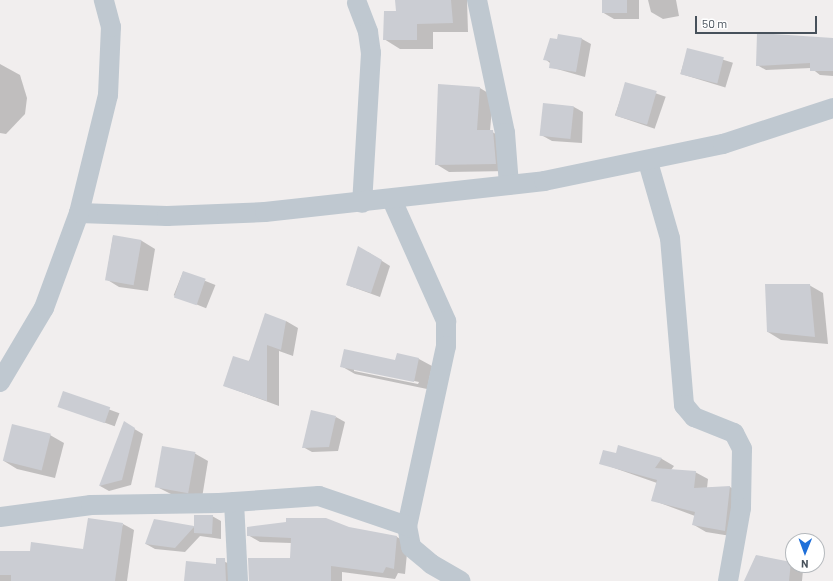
<!DOCTYPE html>
<html>
<head>
<meta charset="utf-8">
<style>
  body { margin:0 }
  #map { position:relative; width:833px; height:581px; overflow:hidden; background:#f1eeee; font-family:Barlow,sans-serif }
  div>[style] { position:absolute }
  [style*='--x'] { left:calc(var(--x)*1px); top:calc(var(--y)*1px); width:calc(var(--w)*1px); rotate:calc(var(--a)*1deg) }
  .shadow>* { inset:0; background:#0003; transform-origin:0 0 }
  .building>* { inset:0; background:#cbcdd3; transform-origin:0 0 }
  .minor>* { height:20px; margin:-10px; padding:0 10px; transform-origin:10px; border-radius:10px; background:#bfc8d0 }
  span { translate:-50% -50%; white-space:nowrap; text-align:center; line-height:1.15; -webkit-text-stroke:3px #fff; paint-order:stroke }
  .north { position:absolute; left:785px; top:533px; width:40px; height:40px; box-sizing:border-box; background:#fff; border:1px solid #b5b9bd; border-radius:50%; rotate:181deg; font-size:11px; font-weight:700; line-height:16px; text-align:center; color:#47515b }
  .north::after { content:''; display:block; margin:auto; width:14px; height:18px; background:#1f6fd9; clip-path:polygon(50% 0,100% 100%,50% 72%,0 100%) }
  .scale { position:absolute; left:695px; top:16px; width:122px; height:18px; box-sizing:border-box; border:2px solid #47515b; border-top:0; padding-left:5px; font-size:12px; line-height:14px; white-space:nowrap; color:#47515b; -webkit-text-stroke:3px #fff; paint-order:stroke }
</style>
</head>
<body>
<div id="map">
  <div class="shadow">
    <div style="clip-path:polygon(396px 0,467px 0,468px 32px,433px 32px,433px 49px,400px 49px,384px 39px,397px 12px)"></div>
    <div style="clip-path:polygon(603px 0,639px 0,639px 19px,614px 19px,602px 12px)"></div>
    <div style="clip-path:polygon(648px 0,676px 0,679px 16px,663px 19px,651px 12px)"></div>
    <div style="clip-path:polygon(582px 39px,591px 44px,585px 77px,550px 67px,550px 63px,545px 59px,558px 40px)"></div>
    <div style="clip-path:polygon(833px 39px,833px 76px,820px 75px,811px 68px,766px 70px,757px 65px)"></div>
    <div style="left:688px;top:49px;width:47px;height:26px;rotate:17deg"></div>
    <div style="clip-path:polygon(0 64px,20px 75px,27px 98px,25px 114px,6px 134px,0 133px)"></div>
    <div style="left:626px;top:83px;width:42px;height:34px;rotate:19deg"></div>
    <div style="clip-path:polygon(480px 88px,493px 96px,490px 131px,506px 139px,509px 171px,449px 172px,436px 164px)"></div>
    <div style="clip-path:polygon(544px 104px,574px 107px,583px 112px,582px 143px,552px 141px,543px 136px)"></div>
    <div style="clip-path:polygon(113px 236px,142px 241px,155px 249px,148px 291px,119px 287px,106px 279px)"></div>
    <div style="clip-path:polygon(368px 252px,390px 266px,380px 297px,347px 285px)"></div>
    <div style="left:183px;top:272px;width:35px;height:25px;rotate:22deg"></div>
    <div style="clip-path:polygon(809px 285px,823px 293px,828px 344px,781px 340px,768px 332px)"></div>
    <div style="clip-path:polygon(286px 321px,298px 328px,293px 356px,279px 351px,279px 406px,225px 386px)"></div>
    <div style="clip-path:polygon(evenodd,419px 359px,432px 366px,427px 389px,355px 374px,341px 366px,419px 359px,354px 369px,419px 382px,418px 384px,354px 371px,354px 369px)"></div>
    <div style="left:64px;top:393px;width:59px;height:14px;rotate:20deg"></div>
    <div style="clip-path:polygon(336px 417px,345px 422px,338px 451px,312px 452px,303px 447px)"></div>
    <div style="clip-path:polygon(124px 423px,143px 434px,131px 485px,109px 491px,100px 486px)"></div>
    <div style="clip-path:polygon(50px 435px,64px 443px,55px 478px,17px 469px,4px 461px)"></div>
    <div style="clip-path:polygon(619px 446px,662px 459px,674px 466px,671px 470px,695px 472px,708px 479px,707px 488px,730px 487px,742px 494px,737px 537px,706px 532px,694px 525px,695px 516px,652px 500px,657px 483px,600px 463px,617px 455px)"></div>
    <div style="clip-path:polygon(194px 453px,208px 461px,202px 498px,173px 495px,159px 488px)"></div>
    <div style="clip-path:polygon(212px 516px,221px 521px,221px 539px,200px 536px,185px 552px,155px 549px,146px 544px,155px 520px,195px 527px)"></div>
    <div style="clip-path:polygon(123px 524px,134px 530px,127px 581px,99px 581px)"></div>
    <div style="clip-path:polygon(349px 528px,397px 537px,408px 543px,405px 574px,398px 573px,395px 579px,342px 572px,342px 581px,250px 581px,291px 559px,291px 543px,260px 542px,248px 535px)"></div>
    <div style="clip-path:polygon(0 552px,89px 581px,0 581px)"></div>
    <div style="clip-path:polygon(756px 556px,791px 563px,803px 570px,802px 581px,745px 581px)"></div>
    <div style="clip-path:polygon(217px 559px,236px 566px,238px 581px,185px 581px,217px 565px)"></div>
  </div>
  <div class="building">
    <div style="clip-path:polygon(395px 0,451px 0,453px 23px,417px 24px,417px 40px,383px 40px,384px 11px,396px 11px)"></div>
    <div style="left:602px;top:0;width:25px;height:13px"></div>
    <div style="clip-path:polygon(757px 33px,833px 38px,833px 71px,810px 71px,810px 63px,756px 66px)"></div>
    <div style="clip-path:polygon(558px 34px,582px 38px,576px 72px,549px 68px,550px 61px,543px 60px,550px 38px,557px 39px)"></div>
    <div style="left:687px;top:48px;width:38px;height:27px;rotate:14deg"></div>
    <div style="left:625px;top:82px;width:33px;height:35px;rotate:16deg"></div>
    <div style="clip-path:polygon(438px 84px,480px 87px,477px 130px,493px 130px,496px 164px,435px 165px)"></div>
    <div style="left:543px;top:103px;width:31px;height:33px;rotate:6deg"></div>
    <div style="left:113px;top:235px;width:29px;height:46px;rotate:10deg"></div>
    <div style="clip-path:polygon(358px 246px,382px 260px,371px 293px,346px 285px)"></div>
    <div style="left:183px;top:271px;width:24px;height:28px;rotate:19deg"></div>
    <div style="clip-path:polygon(765px 284px,810px 284px,815px 337px,767px 332px)"></div>
    <div style="clip-path:polygon(265px 313px,286px 321px,281px 350px,267px 345px,267px 401px,223px 386px,233px 356px,249px 361px)"></div>
    <div style="clip-path:polygon(344px 349px,395px 360px,397px 353px,419px 358px,414px 382px,340px 367px)"></div>
    <div style="left:63px;top:391px;width:50px;height:17px;rotate:19deg"></div>
    <div style="clip-path:polygon(311px 410px,336px 416px,329px 447px,302px 448px)"></div>
    <div style="clip-path:polygon(124px 421px,135px 428px,122px 480px,99px 486px)"></div>
    <div style="left:12px;top:424px;width:40px;height:38px;rotate:14deg"></div>
    <div style="clip-path:polygon(618px 445px,662px 458px,655px 468px,696px 471px,694px 488px,730px 486px,725px 531px,692px 525px,695px 512px,651px 501px,657px 480px,599px 464px,603px 450px,616px 453px)"></div>
    <div style="left:162px;top:446px;width:34px;height:42px;rotate:10deg"></div>
    <div style="clip-path:polygon(194px 515px,213px 515px,212px 534px,194px 533px,194px 527px,175px 548px,145px 544px,154px 519px,194px 526px)"></div>
    <div style="clip-path:polygon(88px 518px,123px 523px,115px 581px,11px 581px,11px 575px,0 575px,0 551px,30px 551px,31px 542px,83px 549px)"></div>
    <div style="clip-path:polygon(286px 518px,326px 518px,349px 527px,397px 536px,394px 569px,386px 567px,383px 573px,331px 566px,331px 581px,249px 581px,248px 558px,290px 558px,291px 538px,247px 536px,247px 527px,286px 522px)"></div>
    <div style="clip-path:polygon(756px 555px,791px 562px,789px 581px,744px 581px)"></div>
    <div style="clip-path:polygon(216px 558px,225px 558px,226px 581px,184px 581px,186px 561px,216px 564px)"></div>
  </div>
  <div class="minor">
    <div style="--x:477;--y:0;--w:136;--a:78.1"></div>
    <div style="--x:505;--y:133;--w:52;--a:85.6"></div>
    <div style="--x:357;--y:3;--w:31;--a:69"></div>
    <div style="--x:368;--y:32;--w:21;--a:82"></div>
    <div style="--x:371;--y:53;--w:150;--a:93.4"></div>
    <div style="--x:648;--y:162;--w:79;--a:73.9"></div>
    <div style="--x:670;--y:238;--w:168;--a:85.2"></div>
    <div style="--x:684;--y:405;--w:16;--a:50"></div>
    <div style="--x:694;--y:417;--w:43;--a:21.8"></div>
    <div style="--x:734;--y:433;--w:18;--a:63"></div>
    <div style="--x:742;--y:449;--w:59;--a:91"></div>
    <div style="--x:741;--y:508;--w:74;--a:100.1"></div>
    <div style="--x:392;--y:200;--w:133;--a:65.9"></div>
    <div style="--x:446;--y:321;--w:25;--a:90"></div>
    <div style="--x:446;--y:346;--w:184;--a:102.2"></div>
    <div style="--x:407;--y:526;--w:21;--a:79"></div>
    <div style="--x:411;--y:547;--w:26;--a:40"></div>
    <div style="--x:431;--y:564;--w:34;--a:30"></div>
    <div style="--x:79;--y:213;--w:88;--a:2"></div>
    <div style="--x:167;--y:216;--w:98;--a:-2.3"></div>
    <div style="--x:265;--y:212;--w:281;--a:-6.3"></div>
    <div style="--x:544;--y:181;--w:183;--a:-11.7"></div>
    <div style="--x:723;--y:144;--w:116;--a:-18.1"></div>
    <div style="--x:0;--y:382;--w:86;--a:-59.3"></div>
    <div style="--x:44;--y:308;--w:101;--a:-69.8"></div>
    <div style="--x:79;--y:213;--w:122;--a:-76.2"></div>
    <div style="--x:108;--y:95;--w:68;--a:-87.5"></div>
    <div style="--x:111;--y:27;--w:28;--a:-105"></div>
    <div style="--x:234;--y:502;--w:79;--a:87.1"></div>
    <div style="--x:0;--y:517;--w:92;--a:-7.5"></div>
    <div style="--x:91;--y:505;--w:128;--a:-0.9"></div>
    <div style="--x:219;--y:503;--w:100;--a:-4"></div>
    <div style="--x:319;--y:496;--w:93;--a:18.8"></div>
  </div>
  <div class="north">N</div>
  <div class="scale">50 m</div>
</div>
</body>
</html>
